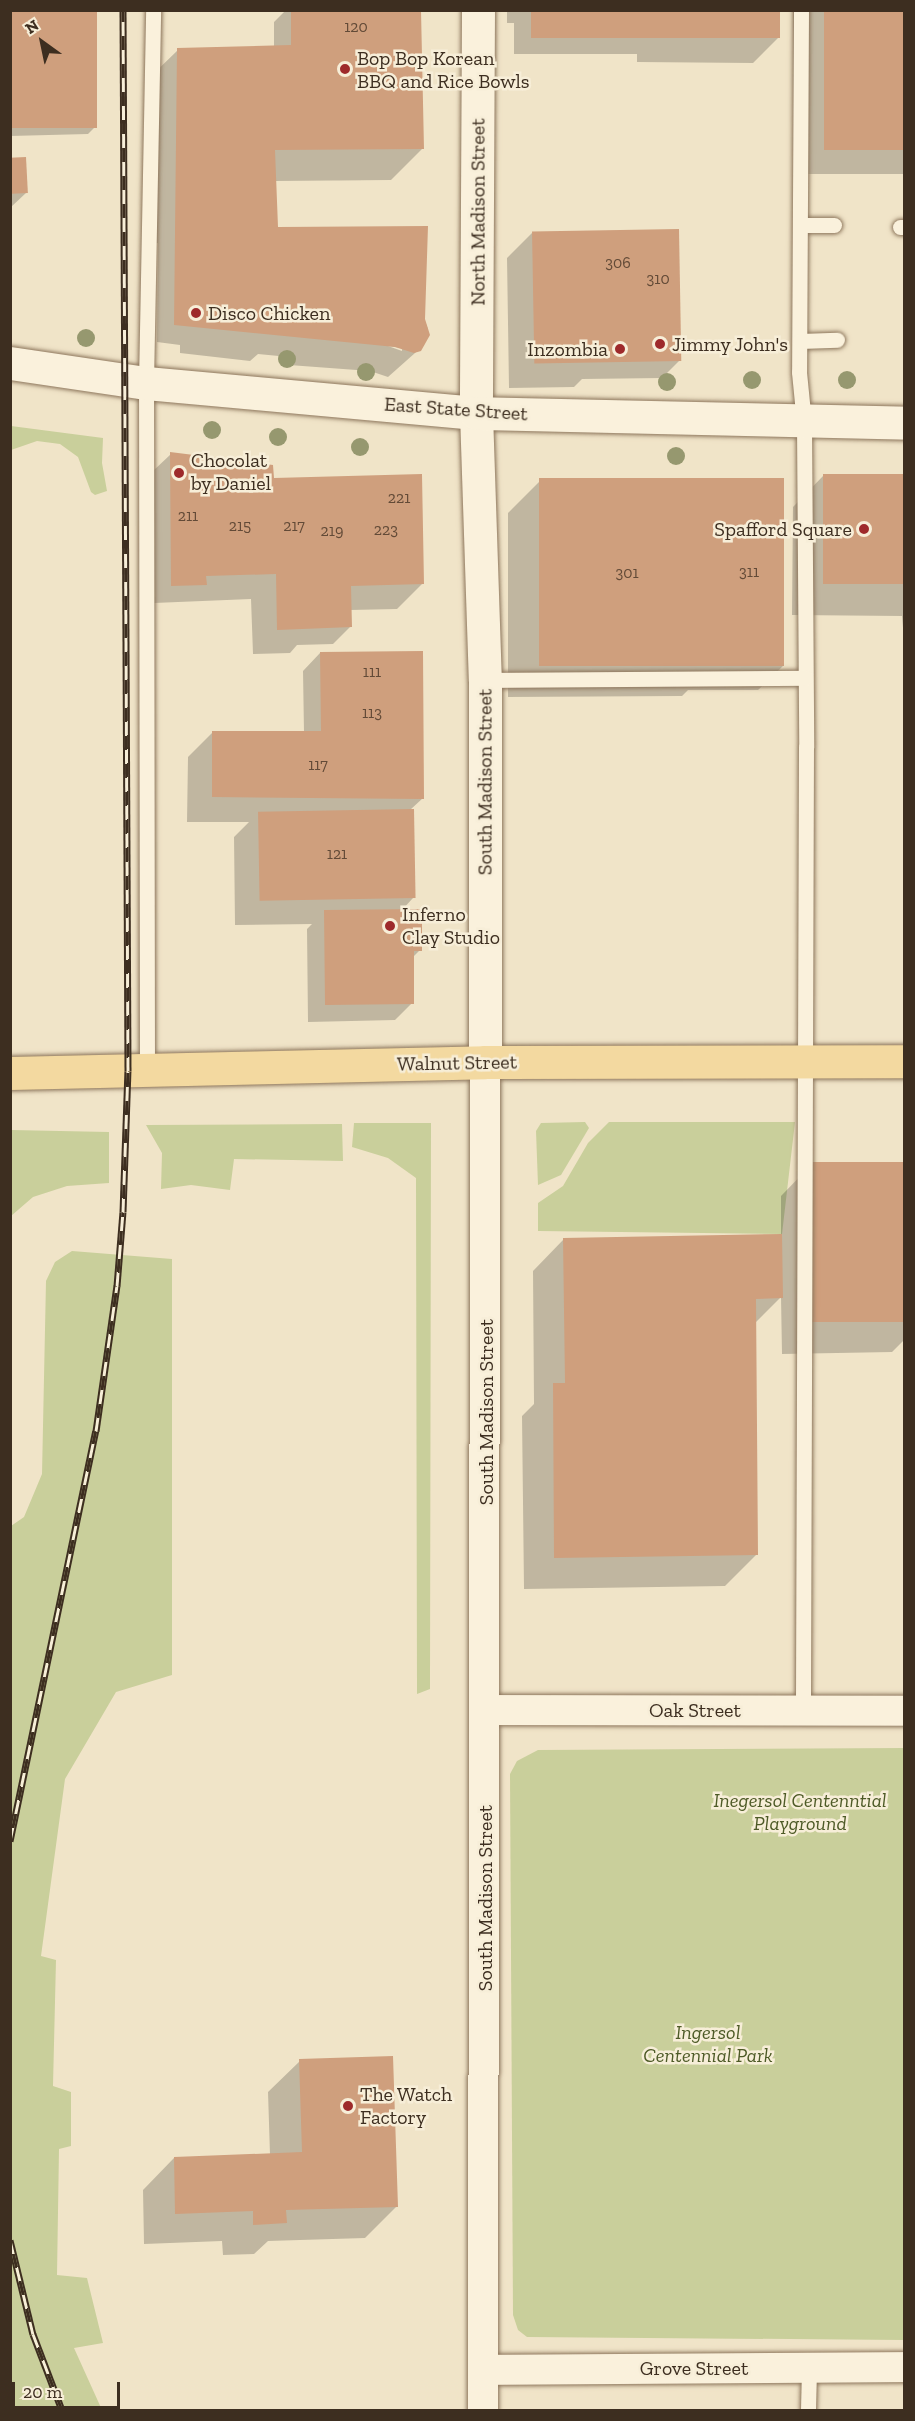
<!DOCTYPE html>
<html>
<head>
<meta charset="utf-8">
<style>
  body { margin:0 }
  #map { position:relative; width:915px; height:2421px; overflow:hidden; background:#f0e4c8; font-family:"Zilla Slab",serif }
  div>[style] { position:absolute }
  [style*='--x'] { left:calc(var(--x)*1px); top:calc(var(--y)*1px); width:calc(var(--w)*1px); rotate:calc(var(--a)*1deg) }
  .green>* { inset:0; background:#c9cf9b }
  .shadow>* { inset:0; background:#0003; transform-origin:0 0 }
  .building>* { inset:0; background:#cf9f7d; transform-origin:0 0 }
  .roads { filter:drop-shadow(0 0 2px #8d765c) drop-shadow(0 0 2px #8d765c) }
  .lane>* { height:15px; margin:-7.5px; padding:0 7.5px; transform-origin:7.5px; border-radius:7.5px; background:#faf1dc }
  .street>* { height:30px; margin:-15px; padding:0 15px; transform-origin:15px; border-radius:15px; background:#faf1dc }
  .secondary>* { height:33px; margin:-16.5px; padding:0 16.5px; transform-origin:16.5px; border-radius:16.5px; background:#faf1dc }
  .primary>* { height:33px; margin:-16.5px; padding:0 16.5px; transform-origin:16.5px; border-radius:16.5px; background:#f3d9a0 }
  .rail>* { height:7px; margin-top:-3.5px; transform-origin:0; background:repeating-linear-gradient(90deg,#f7eed8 0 14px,#3d2e20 0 28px); box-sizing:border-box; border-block:2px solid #3d2e20 }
  .trees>* { width:18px; height:18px; margin:-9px; border-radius:50%; background:#96986f }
  .dots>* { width:16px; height:16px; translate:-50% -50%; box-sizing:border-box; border:3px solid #f7eed8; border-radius:50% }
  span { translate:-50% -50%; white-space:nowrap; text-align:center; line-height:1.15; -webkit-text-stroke:5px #f7eed8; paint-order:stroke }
  .number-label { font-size:16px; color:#624a37 }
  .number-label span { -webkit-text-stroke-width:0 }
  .poi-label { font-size:20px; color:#3d2e20 }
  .left { translate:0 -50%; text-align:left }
  .right { translate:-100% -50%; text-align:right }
  .street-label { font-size:20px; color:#3d2e20 }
  .park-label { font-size:20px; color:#4d5a26; font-style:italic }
  .frame { position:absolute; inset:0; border:12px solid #3d2e20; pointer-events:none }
  .north { position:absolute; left:12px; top:12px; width:60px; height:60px; -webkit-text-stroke:4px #f7eed8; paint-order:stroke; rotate:327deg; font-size:16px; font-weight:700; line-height:24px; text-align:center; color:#3d2e20 }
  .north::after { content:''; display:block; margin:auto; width:21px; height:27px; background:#3d2e20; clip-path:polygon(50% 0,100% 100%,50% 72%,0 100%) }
  .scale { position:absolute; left:12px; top:2382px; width:108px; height:27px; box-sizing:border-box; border:3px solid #3d2e20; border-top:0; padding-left:8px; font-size:18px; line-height:21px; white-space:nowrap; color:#3d2e20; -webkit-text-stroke:4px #f7eed8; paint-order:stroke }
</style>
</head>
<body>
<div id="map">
  <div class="green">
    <div style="clip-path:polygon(11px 426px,103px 438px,102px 463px,107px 491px,95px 495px,91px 492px,78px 457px,60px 444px,37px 441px,11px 450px)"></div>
    <div style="clip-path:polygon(585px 1122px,589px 1128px,561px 1175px,538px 1185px,536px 1131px,541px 1123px)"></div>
    <div style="clip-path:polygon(609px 1122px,795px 1122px,782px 1234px,538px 1231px,538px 1203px,563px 1186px,588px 1143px)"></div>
    <div style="clip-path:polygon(354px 1123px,431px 1123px,430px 1689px,417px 1694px,416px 1178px,388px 1158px,352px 1147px)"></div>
    <div style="clip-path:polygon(342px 1124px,343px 1161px,234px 1159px,230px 1190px,191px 1185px,161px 1189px,162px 1153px,146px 1125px)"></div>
    <div style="clip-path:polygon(11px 1130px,109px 1132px,109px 1183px,67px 1186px,33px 1197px,11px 1216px)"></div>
    <div style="clip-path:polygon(72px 1251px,172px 1259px,172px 1675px,116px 1692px,65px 1779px,41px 1956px,56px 1960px,53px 2086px,71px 2092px,71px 2146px,59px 2149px,57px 2275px,87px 2278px,103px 2343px,74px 2348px,102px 2410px,11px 2410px,11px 1526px,24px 1517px,42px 1474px,46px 1281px,55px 1262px)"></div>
    <div style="clip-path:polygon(904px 1748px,904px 2340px,527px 2337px,518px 2330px,513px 2315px,510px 1774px,517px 1761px,538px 1750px)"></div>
  </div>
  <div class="shadow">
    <div style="clip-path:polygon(10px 10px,96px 126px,88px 134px,10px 136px)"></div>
    <div style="clip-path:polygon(evenodd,286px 10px,419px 10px,422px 149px,391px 180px,274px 181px,274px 233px,424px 319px,428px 329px,424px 345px,388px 377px,370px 371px,289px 365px,289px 357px,258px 354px,250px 361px,180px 353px,180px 345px,157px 342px,158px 243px,151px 243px,146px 81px,178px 50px,274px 48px,274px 22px,286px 10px,388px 346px,402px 348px,402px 351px,388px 346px)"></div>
    <div style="clip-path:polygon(507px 10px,779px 10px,778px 38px,753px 63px,637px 62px,637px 54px,514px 54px,514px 23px,507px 23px)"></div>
    <div style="left:793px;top:10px;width:111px;height:164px"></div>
    <div style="clip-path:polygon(10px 160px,27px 192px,10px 208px)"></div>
    <div style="clip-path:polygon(532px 233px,679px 361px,662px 378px,582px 379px,574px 387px,509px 388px,507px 258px)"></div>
    <div style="clip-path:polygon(904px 356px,904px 395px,903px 395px)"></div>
    <div style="clip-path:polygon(171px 454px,272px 479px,422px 584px,397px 609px,350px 610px,350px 627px,333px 644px,297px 645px,290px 653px,253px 654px,251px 599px,154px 603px,153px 471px)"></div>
    <div style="clip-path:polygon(824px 475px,904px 476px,904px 640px,902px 616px,792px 615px,793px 507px)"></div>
    <div style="clip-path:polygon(540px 481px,784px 665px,758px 690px,688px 690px,682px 696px,508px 697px,508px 513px)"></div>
    <div style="clip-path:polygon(320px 653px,423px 798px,410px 810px,413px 898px,401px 911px,420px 950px,412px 958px,412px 1003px,395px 1020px,308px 1022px,307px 929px,312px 924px,235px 925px,234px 837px,249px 822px,187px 822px,188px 757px,213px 732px,304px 733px,303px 671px)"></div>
    <div style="clip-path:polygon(904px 1163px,904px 1340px,892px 1352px,782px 1354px,781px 1297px,754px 1324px,757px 1554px,725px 1586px,524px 1589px,522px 1416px,534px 1404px,533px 1271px,564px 1239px,781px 1236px,781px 1196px,812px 1164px)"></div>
    <div style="clip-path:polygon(300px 2061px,397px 2206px,365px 2238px,268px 2241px,254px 2254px,223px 2255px,222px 2241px,144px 2244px,143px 2190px,174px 2158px,270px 2155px,268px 2092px)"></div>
  </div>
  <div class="building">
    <div style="left:10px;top:10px;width:87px;height:118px"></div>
    <div style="clip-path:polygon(291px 10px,421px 10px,424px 149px,275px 150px,278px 227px,428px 226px,425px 319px,430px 335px,421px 351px,414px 353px,395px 347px,174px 325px,177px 48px,291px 45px)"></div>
    <div style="left:531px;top:10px;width:249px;height:28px"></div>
    <div style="left:824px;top:10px;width:80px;height:140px"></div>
    <div style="left:26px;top:157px;width:36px;height:16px;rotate:87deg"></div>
    <div style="left:679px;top:229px;width:132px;height:147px;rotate:89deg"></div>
    <div style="clip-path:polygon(170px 452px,273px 465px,274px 478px,422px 474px,424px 584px,351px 586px,352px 627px,277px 630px,276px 574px,206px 576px,207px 585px,171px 586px)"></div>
    <div style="left:823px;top:474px;width:81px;height:110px"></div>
    <div style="left:784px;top:478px;width:188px;height:245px;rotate:90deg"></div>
    <div style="clip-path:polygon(423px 651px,424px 799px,212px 797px,212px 731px,321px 731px,320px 652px)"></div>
    <div style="left:414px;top:809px;width:89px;height:156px;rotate:89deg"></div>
    <div style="clip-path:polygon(422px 909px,422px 951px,414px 951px,414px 1004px,325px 1005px,324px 910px)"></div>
    <div style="left:904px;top:1162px;width:160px;height:93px;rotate:90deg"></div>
    <div style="clip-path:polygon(782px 1234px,783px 1298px,756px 1299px,758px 1555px,554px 1558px,553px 1383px,565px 1383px,563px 1238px)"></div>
    <div style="clip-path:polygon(393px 2056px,398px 2207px,286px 2210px,287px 2223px,253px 2225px,253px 2211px,175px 2214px,174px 2157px,302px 2152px,299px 2059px)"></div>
  </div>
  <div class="roads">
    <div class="lane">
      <div style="--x:801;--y:10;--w:362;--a:90.3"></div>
      <div style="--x:799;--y:372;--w:51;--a:84.4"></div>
      <div style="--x:804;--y:423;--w:324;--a:89.6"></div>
      <div style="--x:806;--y:747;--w:964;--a:90.18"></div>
      <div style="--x:800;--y:225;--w:34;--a:0"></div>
      <div style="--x:900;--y:227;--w:4;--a:0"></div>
      <div style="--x:800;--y:341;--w:37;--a:-2"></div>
      <div style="--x:485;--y:680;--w:320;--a:-0.4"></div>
      <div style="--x:147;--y:1072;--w:689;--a:-90.08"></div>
      <div style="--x:146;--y:383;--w:373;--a:-88.9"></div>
      <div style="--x:808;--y:2410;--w:42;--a:-88.6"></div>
    </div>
    <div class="street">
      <div style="--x:486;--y:1710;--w:418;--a:0.1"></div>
      <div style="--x:484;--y:2370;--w:420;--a:-0.4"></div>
      <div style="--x:483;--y:2410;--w:1348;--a:-89.91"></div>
    </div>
    <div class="secondary">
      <div style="--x:478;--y:10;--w:403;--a:90.3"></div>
      <div style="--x:476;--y:413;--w:267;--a:88.1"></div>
      <div style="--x:485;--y:680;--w:382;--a:90"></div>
      <div style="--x:10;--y:363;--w:137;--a:8.4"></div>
      <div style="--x:146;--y:383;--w:331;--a:5.2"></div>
      <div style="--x:476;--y:413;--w:428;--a:1.3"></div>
    </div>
    <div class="primary">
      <div style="--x:10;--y:1073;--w:475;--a:-1.3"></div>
      <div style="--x:485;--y:1062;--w:419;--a:-0.1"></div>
    </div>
  </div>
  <div class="rail">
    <div style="--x:10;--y:1841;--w:419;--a:-78.2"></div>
    <div style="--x:96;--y:1431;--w:147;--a:-81.8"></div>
    <div style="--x:117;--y:1286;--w:74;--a:-85.4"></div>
    <div style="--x:123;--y:1212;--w:141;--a:-88"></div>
    <div style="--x:128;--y:1071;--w:1061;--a:-90.27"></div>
    <div style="--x:10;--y:2240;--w:97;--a:76.3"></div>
    <div style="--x:33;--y:2334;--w:81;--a:69.1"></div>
  </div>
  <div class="trees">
    <div style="left:86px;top:338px"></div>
    <div style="left:287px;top:359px"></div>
    <div style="left:366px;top:372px"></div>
    <div style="left:752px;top:380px"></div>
    <div style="left:847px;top:380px"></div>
    <div style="left:667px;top:382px"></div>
    <div style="left:212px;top:430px"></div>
    <div style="left:278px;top:437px"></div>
    <div style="left:360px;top:447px"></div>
    <div style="left:676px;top:456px"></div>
  </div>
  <div class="dots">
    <div style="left:345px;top:69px;background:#9e2a2b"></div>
    <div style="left:196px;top:313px;background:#9e2a2b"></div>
    <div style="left:660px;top:344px;background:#9e2a2b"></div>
    <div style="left:620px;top:349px;background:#9e2a2b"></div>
    <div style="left:179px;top:473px;background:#9e2a2b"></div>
    <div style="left:864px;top:529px;background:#9e2a2b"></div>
    <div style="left:390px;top:926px;background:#9e2a2b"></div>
    <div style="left:348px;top:2106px;background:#9e2a2b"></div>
  </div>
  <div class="number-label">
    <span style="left:356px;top:27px">120</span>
    <span style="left:618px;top:263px">306</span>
    <span style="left:658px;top:279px">310</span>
    <span style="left:399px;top:498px">221</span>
    <span style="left:188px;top:516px">211</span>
    <span style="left:240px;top:526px">215</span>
    <span style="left:294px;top:526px">217</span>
    <span style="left:386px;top:530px">223</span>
    <span style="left:332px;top:531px">219</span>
    <span style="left:749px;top:572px">311</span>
    <span style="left:627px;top:573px">301</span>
    <span style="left:372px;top:672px">111</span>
    <span style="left:372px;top:713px">113</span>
    <span style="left:318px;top:765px">117</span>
    <span style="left:337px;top:854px">121</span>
  </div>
  <div class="poi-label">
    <span class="left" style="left:357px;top:70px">Bop Bop Korean<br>BBQ and Rice Bowls</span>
    <span class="left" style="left:208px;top:313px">Disco Chicken</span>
    <span class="left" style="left:672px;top:344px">Jimmy John's</span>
    <span class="right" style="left:608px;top:349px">Inzombia</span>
    <span class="left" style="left:191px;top:472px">Chocolat<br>by Daniel</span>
    <span class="right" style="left:852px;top:529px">Spafford Square</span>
    <span class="left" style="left:402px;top:926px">Inferno<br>Clay Studio</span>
    <span class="left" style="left:360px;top:2106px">The Watch<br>Factory</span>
  </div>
  <div class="street-label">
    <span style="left:478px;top:212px;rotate:-90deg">North Madison Street</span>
    <span style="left:456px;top:409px;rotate:4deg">East State Street</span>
    <span style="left:485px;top:782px;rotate:-90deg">South Madison Street</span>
    <span style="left:457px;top:1063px;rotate:-1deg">Walnut Street</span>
    <span style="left:486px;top:1412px;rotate:-90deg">South Madison Street</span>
    <span style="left:695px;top:1710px">Oak Street</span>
    <span style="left:485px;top:1898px;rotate:-90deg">South Madison Street</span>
    <span style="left:694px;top:2368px">Grove Street</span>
  </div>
  <div class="park-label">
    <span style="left:800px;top:1812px">Inegersol Centenntial<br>Playground</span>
    <span style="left:708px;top:2044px">Ingersol<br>Centennial Park</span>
  </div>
  <div class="frame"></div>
  <div class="north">N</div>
  <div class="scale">20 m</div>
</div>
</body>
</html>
